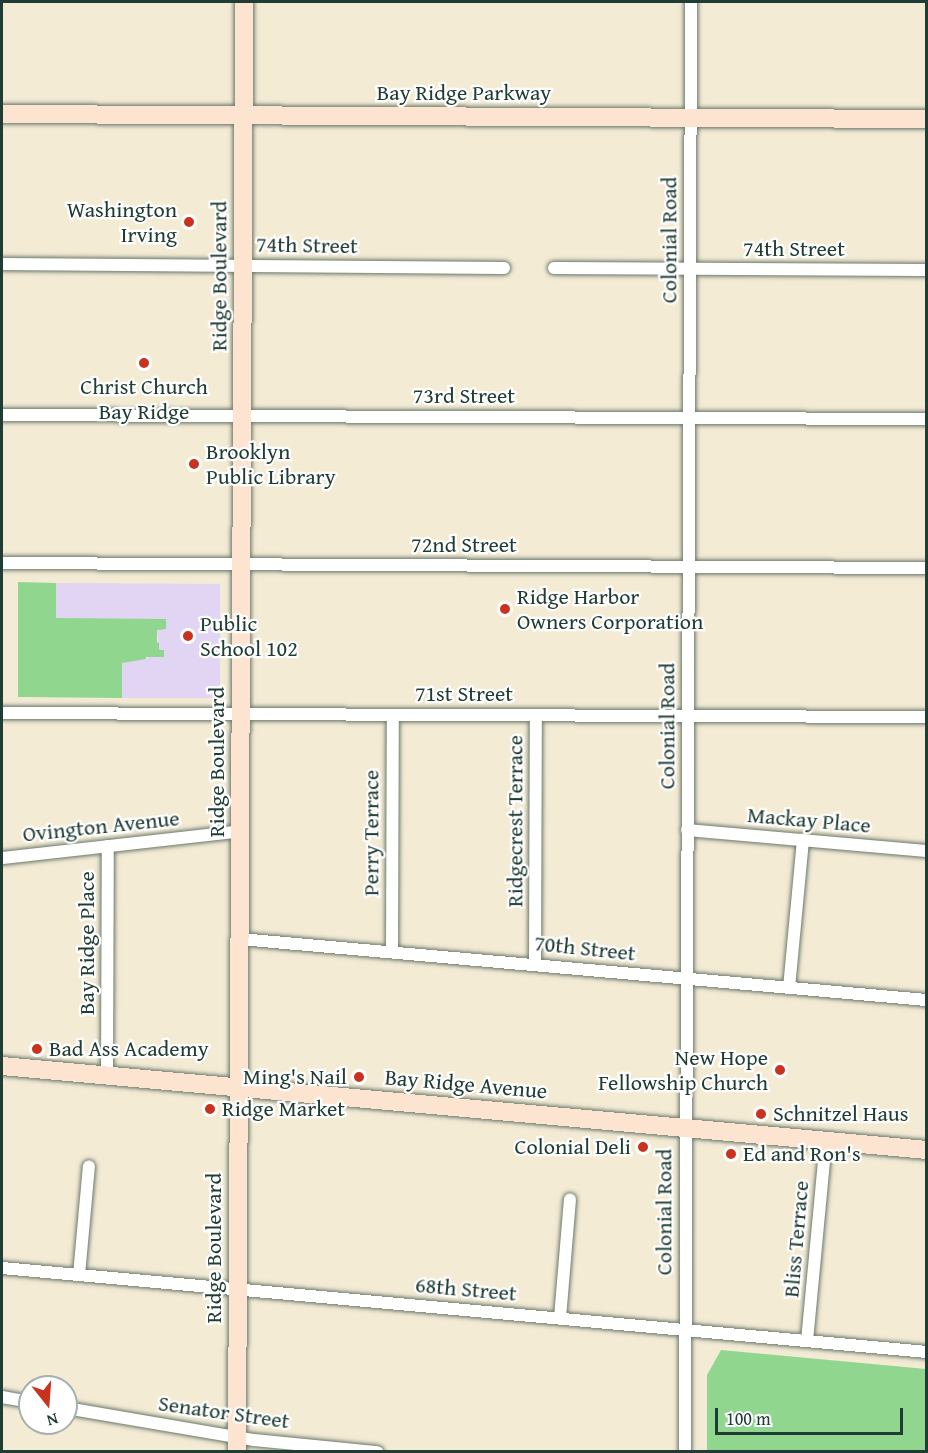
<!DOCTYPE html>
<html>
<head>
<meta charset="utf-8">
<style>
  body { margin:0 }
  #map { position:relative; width:928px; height:1453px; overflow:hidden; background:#f4ebd5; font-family:"Gentium Book Plus",serif }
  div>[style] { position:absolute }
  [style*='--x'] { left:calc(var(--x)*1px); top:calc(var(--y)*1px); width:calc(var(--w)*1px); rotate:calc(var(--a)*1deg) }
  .built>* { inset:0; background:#e2d4f3 }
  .green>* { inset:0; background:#91d68f }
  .roads { filter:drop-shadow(0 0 2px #6a7a6c) drop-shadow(0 0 2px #6a7a6c) }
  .street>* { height:12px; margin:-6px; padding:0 6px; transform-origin:6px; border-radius:6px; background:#fff }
  .secondary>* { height:18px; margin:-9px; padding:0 9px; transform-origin:9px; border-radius:9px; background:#fde4d0 }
  .dots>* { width:16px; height:16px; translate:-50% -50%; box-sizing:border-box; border:3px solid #fff; border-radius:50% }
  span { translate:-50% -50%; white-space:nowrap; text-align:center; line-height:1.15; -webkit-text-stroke:4.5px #fff; paint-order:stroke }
  .street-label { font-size:22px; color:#1f3d34 }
  .poi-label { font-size:22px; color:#1f3d34 }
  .right { translate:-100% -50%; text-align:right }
  .left { translate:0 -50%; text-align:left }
  .frame { position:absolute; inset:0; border:3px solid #1f3d34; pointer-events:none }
  .north { position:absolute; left:18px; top:1375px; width:60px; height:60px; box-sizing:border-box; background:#fff; border:2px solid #a5b1ae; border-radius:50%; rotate:163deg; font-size:16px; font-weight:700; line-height:24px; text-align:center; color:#1f3d34 }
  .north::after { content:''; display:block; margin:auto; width:21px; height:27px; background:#c8321e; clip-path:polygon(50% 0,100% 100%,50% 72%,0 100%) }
  .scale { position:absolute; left:715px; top:1408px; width:188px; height:27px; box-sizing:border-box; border:3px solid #1f3d34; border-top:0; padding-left:8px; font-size:18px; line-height:21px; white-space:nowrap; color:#1f3d34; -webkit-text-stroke:4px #fff; paint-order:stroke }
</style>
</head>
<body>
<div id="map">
  <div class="built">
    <div style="clip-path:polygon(56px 583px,220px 584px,220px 698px,122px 698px,122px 662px,146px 659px,159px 650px,157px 629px,166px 629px,56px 618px)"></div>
  </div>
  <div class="green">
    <div style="clip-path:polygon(18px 582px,56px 583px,56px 618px,166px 619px,166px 629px,157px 630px,157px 642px,159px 643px,159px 650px,164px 650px,164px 657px,146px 657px,146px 659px,122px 663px,122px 698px,18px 697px)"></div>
    <div style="clip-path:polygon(721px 1350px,926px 1369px,926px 1451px,707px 1451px,707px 1375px)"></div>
  </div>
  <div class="roads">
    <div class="street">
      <div style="--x:2;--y:264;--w:502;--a:0.46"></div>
      <div style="--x:554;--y:268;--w:372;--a:0.3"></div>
      <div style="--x:2;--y:415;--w:924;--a:0.25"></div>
      <div style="--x:2;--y:563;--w:924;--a:0.31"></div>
      <div style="--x:2;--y:713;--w:924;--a:0.25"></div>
      <div style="--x:687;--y:830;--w:240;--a:5"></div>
      <div style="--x:2;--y:858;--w:241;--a:-6.4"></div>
      <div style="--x:240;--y:939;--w:689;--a:5.08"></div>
      <div style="--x:392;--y:952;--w:237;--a:-89.8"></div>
      <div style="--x:535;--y:964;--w:249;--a:-89.8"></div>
      <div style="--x:789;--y:988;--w:149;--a:-84.6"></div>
      <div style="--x:107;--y:1076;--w:230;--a:-89.8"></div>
      <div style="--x:2;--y:1268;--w:928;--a:5.19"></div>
      <div style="--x:79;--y:1275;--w:109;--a:-84.8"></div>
      <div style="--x:560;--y:1318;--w:119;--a:-85.2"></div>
      <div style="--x:807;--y:1341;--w:201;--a:-84.6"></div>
      <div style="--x:2;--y:1397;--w:28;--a:10"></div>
      <div style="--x:66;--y:1408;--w:191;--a:9.7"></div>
      <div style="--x:254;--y:1440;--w:124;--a:5.6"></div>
      <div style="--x:685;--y:1452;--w:1450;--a:-89.76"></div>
    </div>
    <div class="secondary">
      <div style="--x:2;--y:114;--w:924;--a:0.31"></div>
      <div style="--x:2;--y:1066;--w:928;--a:5.19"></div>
      <div style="--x:237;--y:1452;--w:1450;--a:-89.72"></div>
    </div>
  </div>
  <div class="dots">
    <div style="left:189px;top:222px;background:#c8321e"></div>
    <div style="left:144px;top:363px;background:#c8321e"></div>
    <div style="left:194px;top:464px;background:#c8321e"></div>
    <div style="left:505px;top:609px;background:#c8321e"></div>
    <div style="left:188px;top:636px;background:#c8321e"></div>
    <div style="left:37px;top:1049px;background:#c8321e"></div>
    <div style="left:780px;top:1070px;background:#c8321e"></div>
    <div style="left:359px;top:1077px;background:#c8321e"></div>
    <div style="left:210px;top:1109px;background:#c8321e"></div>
    <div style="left:761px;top:1114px;background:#c8321e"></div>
    <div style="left:643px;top:1147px;background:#c8321e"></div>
    <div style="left:731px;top:1154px;background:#c8321e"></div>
  </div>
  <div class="street-label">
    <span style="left:464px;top:93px">Bay Ridge Parkway</span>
    <span style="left:669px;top:240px;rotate:-90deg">Colonial Road</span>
    <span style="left:307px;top:245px;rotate:1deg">74th Street</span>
    <span style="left:794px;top:249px">74th Street</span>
    <span style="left:219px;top:276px;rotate:-90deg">Ridge Boulevard</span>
    <span style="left:464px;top:396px">73rd Street</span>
    <span style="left:464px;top:545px">72nd Street</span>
    <span style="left:464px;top:694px">71st Street</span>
    <span style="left:667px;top:726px;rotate:-90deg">Colonial Road</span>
    <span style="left:217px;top:762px;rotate:-90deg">Ridge Boulevard</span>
    <span style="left:809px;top:820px;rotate:5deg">Mackay Place</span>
    <span style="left:515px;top:821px;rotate:-90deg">Ridgecrest Terrace</span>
    <span style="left:101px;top:826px;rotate:-6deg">Ovington Avenue</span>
    <span style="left:371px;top:833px;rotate:-90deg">Perry Terrace</span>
    <span style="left:87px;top:943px;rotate:-90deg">Bay Ridge Place</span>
    <span style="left:585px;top:948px;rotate:6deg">70th Street</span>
    <span style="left:466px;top:1084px;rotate:5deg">Bay Ridge Avenue</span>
    <span style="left:664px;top:1212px;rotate:-90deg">Colonial Road</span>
    <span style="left:796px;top:1239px;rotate:-85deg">Bliss Terrace</span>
    <span style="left:214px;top:1248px;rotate:-90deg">Ridge Boulevard</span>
    <span style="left:466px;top:1289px;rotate:5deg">68th Street</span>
    <span style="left:224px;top:1412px;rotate:8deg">Senator Street</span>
  </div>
  <div class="poi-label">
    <span class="right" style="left:177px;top:222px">Washington<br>Irving</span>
    <span style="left:144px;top:399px">Christ Church<br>Bay Ridge</span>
    <span class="left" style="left:206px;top:464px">Brooklyn<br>Public Library</span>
    <span class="left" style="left:517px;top:609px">Ridge Harbor<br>Owners Corporation</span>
    <span class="left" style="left:200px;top:636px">Public<br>School 102</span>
    <span class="left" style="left:49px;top:1049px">Bad Ass Academy</span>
    <span class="right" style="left:768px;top:1070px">New Hope<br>Fellowship Church</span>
    <span class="right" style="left:347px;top:1077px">Ming's Nail</span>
    <span class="left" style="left:222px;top:1109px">Ridge Market</span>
    <span class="left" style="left:773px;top:1114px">Schnitzel Haus</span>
    <span class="right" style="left:631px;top:1147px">Colonial Deli</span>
    <span class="left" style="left:743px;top:1154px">Ed and Ron's</span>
  </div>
  <div class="frame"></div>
  <div class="north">N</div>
  <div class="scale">100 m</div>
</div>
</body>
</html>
